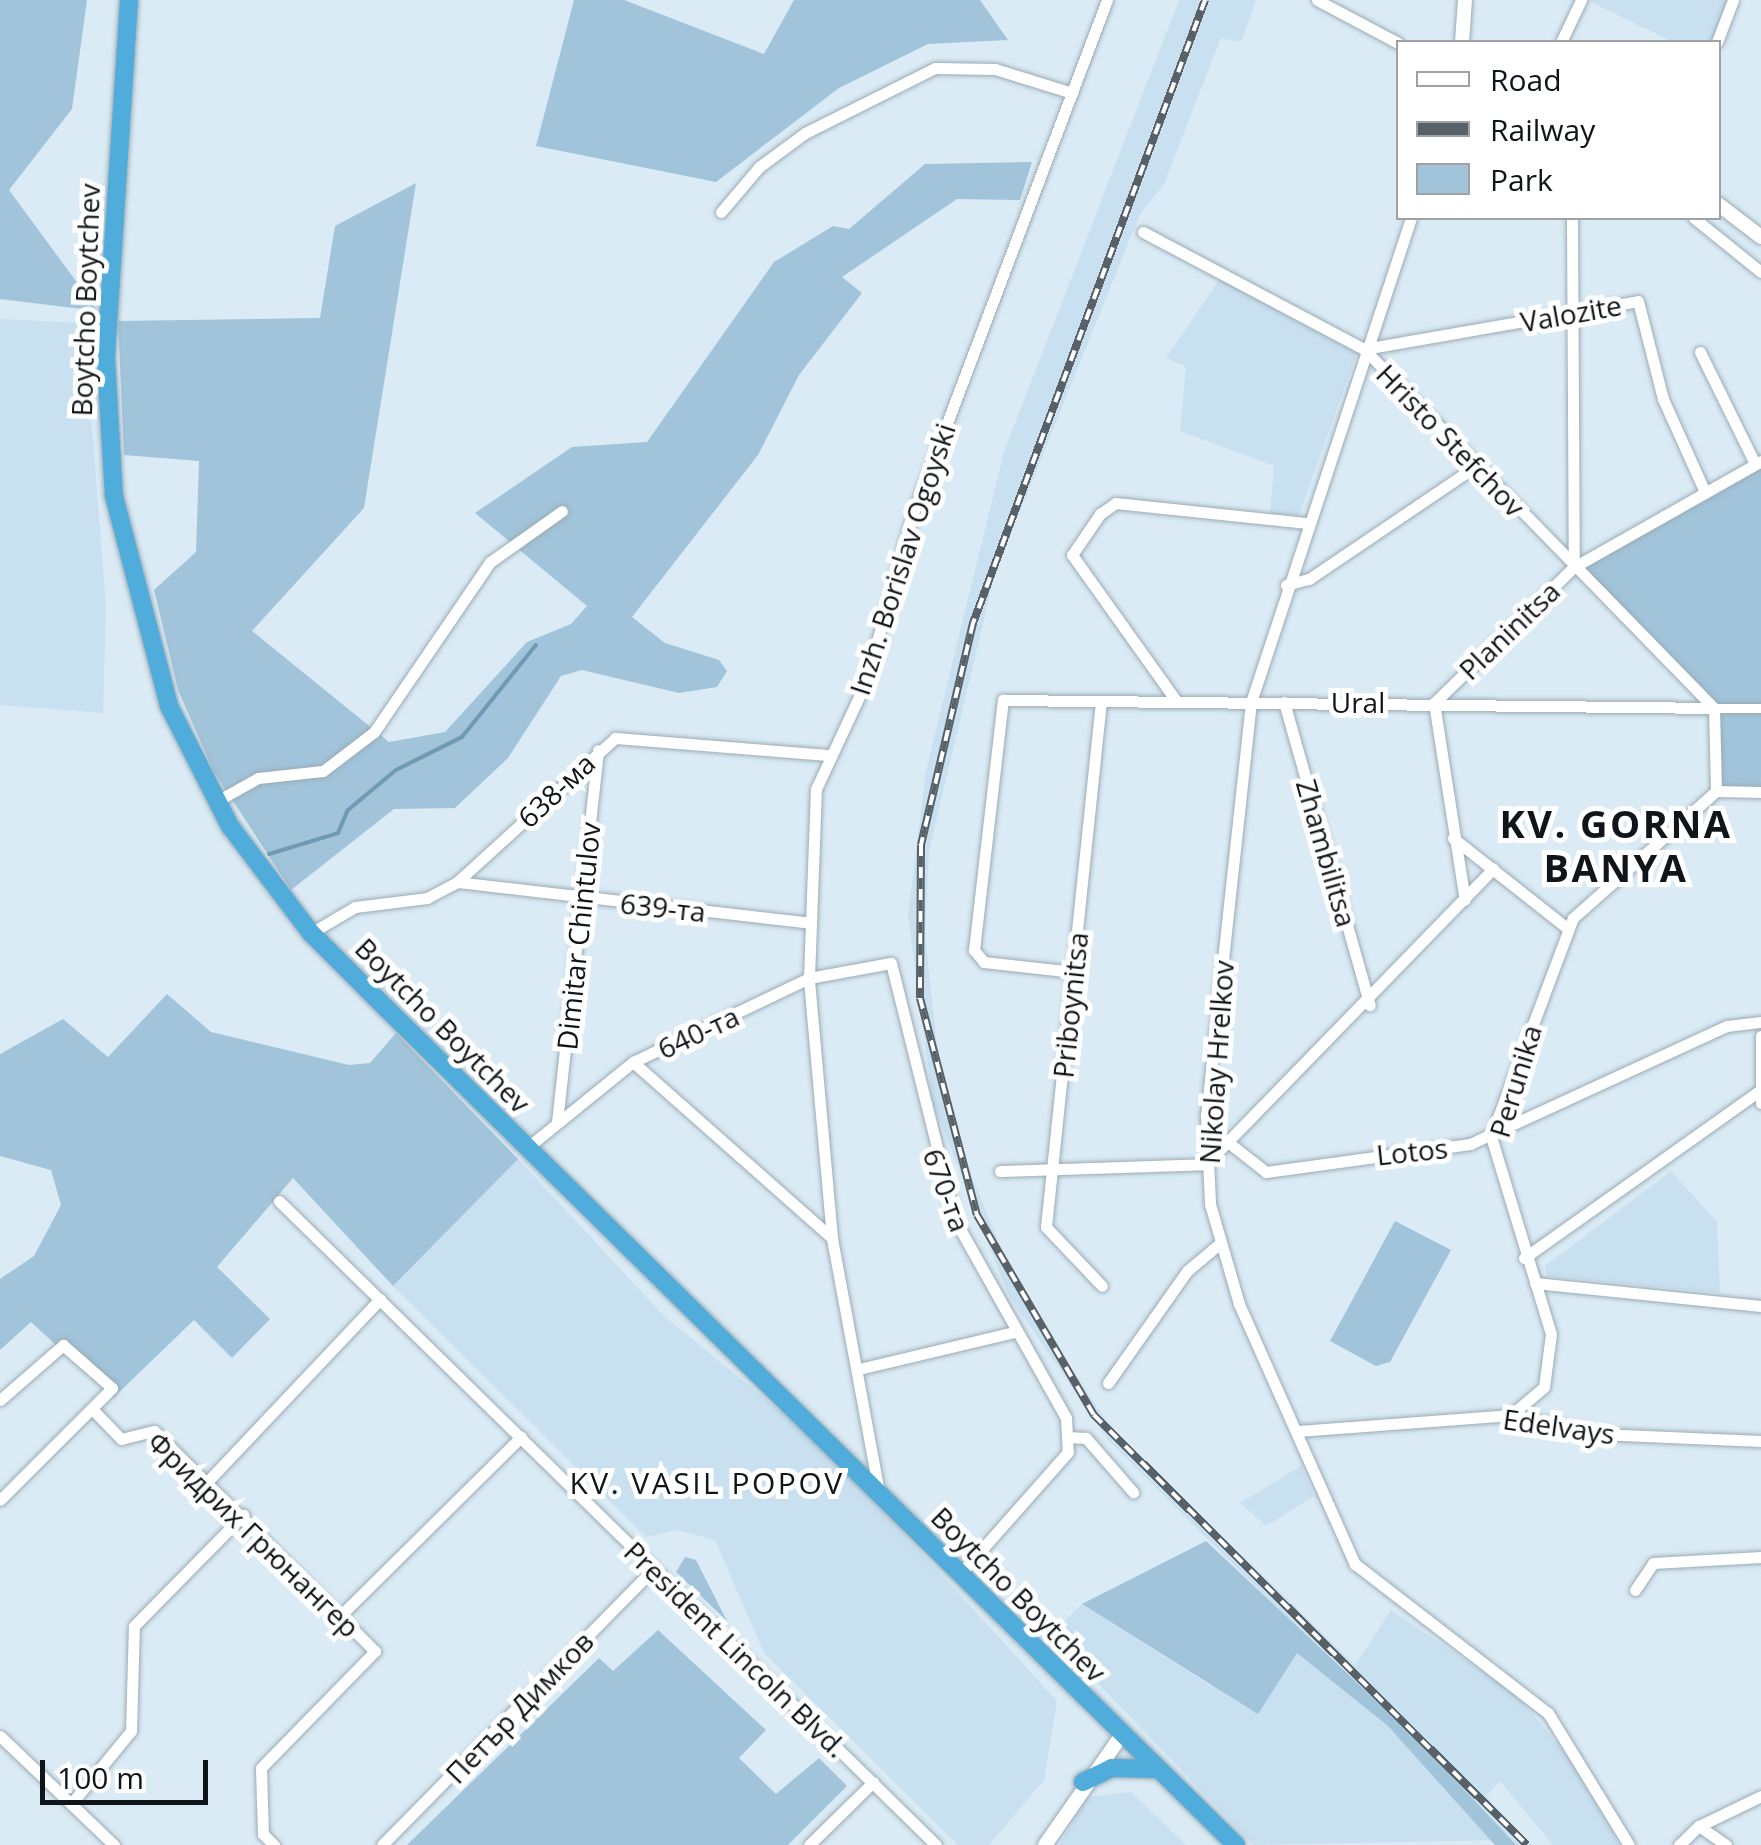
<!DOCTYPE html>
<html>
<head>
<meta charset="utf-8">
<style>
  body { margin:0 }
  #map { position:relative; width:1761px; height:1845px; overflow:hidden; background:#daebf5; font-family:"Open Sans",sans-serif }
  div>[style] { position:absolute }
  [style*='--x'] { left:calc(var(--x)*1px); top:calc(var(--y)*1px); width:calc(var(--w)*1px); rotate:calc(var(--a)*1deg) }
  .built>* { inset:0; background:#c8e0f0 }
  .green>* { inset:0; background:#a1c4da }
  .stream>* { height:4px; margin:-2px; padding:0 2px; transform-origin:2px; border-radius:2px; background:#7099b3 }
  .roads { filter:drop-shadow(0 0 2px #9babb5) drop-shadow(0 0 2px #9babb5) }
  .pedestrian>* { height:9px; margin:-4.5px; padding:0 4.5px; transform-origin:4.5px; border-radius:4.5px; background:#fff }
  .minor>* { height:11px; margin:-5.5px; padding:0 5.5px; transform-origin:5.5px; border-radius:5.5px; background:#fff }
  .tertiary>* { height:14px; margin:-7px; padding:0 7px; transform-origin:7px; border-radius:7px; background:#fff }
  .trunk>* { height:18px; margin:-9px; padding:0 9px; transform-origin:9px; border-radius:9px; background:#50acdb }
  .rail>* { height:8px; margin-top:-4px; transform-origin:0; background:repeating-linear-gradient(90deg,#fff 0 11px,#586167 0 22px); box-sizing:border-box; border-block:2px solid #586167 }
  span { translate:-50% -50%; white-space:nowrap; text-align:center; line-height:1.15; -webkit-text-stroke:10px #fff; paint-order:stroke }
  .street-label { font-size:28px; color:#101519 }
  .neighbourhood-label { font-size:30px; color:#101519; letter-spacing:2.5px }
  .district-label { font-size:38px; color:#101519; font-weight:700; letter-spacing:2.5px }
  .legend { position:absolute; left:1396px; top:40px; width:325px; height:180px; box-sizing:border-box; background:#fff; border:2px solid #9fa1a3; margin:0; padding:12px 18px; list-style:none; font-size:30px; color:#101519 }
  .legend li { display:flex; align-items:center; gap:20px; height:50px }
  .legend b { width:50px; border:2px solid #9fa1a3 }
  .scale { position:absolute; left:40px; top:1760px; width:168px; height:45px; box-sizing:border-box; border:5px solid #101519; border-top:0; padding-left:12px; font-size:30px; line-height:35px; white-space:nowrap; color:#101519; -webkit-text-stroke:8px #fff; paint-order:stroke }
</style>
</head>
<body>
<div id="map">
  <div class="built">
    <div style="clip-path:polygon(1179px 0,1256px 0,1241px 42px,1221px 38px,1164px 184px,1140px 214px,995px 573px,929px 851px,925px 937px,939px 1063px,959px 1146px,1017px 1286px,1111px 1428px,1355px 1665px,1391px 1610px,1518px 1696px,1586px 1779px,1619px 1845px,1553px 1845px,1500px 1781px,1486px 1796px,1532px 1845px,1516px 1845px,1108px 1440px,1008px 1294px,933px 1103px,908px 916px,926px 771px,1004px 452px)"></div>
    <div style="clip-path:polygon(1587px 0,1733px 0,1717px 42px,1673px 42px)"></div>
    <div style="clip-path:polygon(1220px 279px,1357px 353px,1299px 515px,1270px 514px,1274px 466px,1180px 431px,1186px 367px,1166px 358px)"></div>
    <div style="clip-path:polygon(0 319px,84px 323px,106px 608px,103px 713px,0 705px)"></div>
    <div style="clip-path:polygon(518px 1159px,664px 1316px,785px 1415px,896px 1525px,1057px 1701px,1044px 1780px,989px 1845px,958px 1845px,764px 1653px,715px 1540px,677px 1530px,646px 1537px,393px 1286px)"></div>
    <div style="clip-path:polygon(1671px 1171px,1717px 1222px,1720px 1293px,1547px 1276px,1545px 1266px)"></div>
    <div style="clip-path:polygon(1301px 1466px,1314px 1496px,1266px 1526px,1240px 1503px)"></div>
    <div style="clip-path:polygon(1082px 1604px,1211px 1686px,1297px 1652px,1388px 1726px,1499px 1840px,1253px 1845px,1051px 1634px)"></div>
    <div style="clip-path:polygon(1131px 1792px,1186px 1845px,1059px 1845px,1087px 1797px)"></div>
  </div>
  <div class="green">
    <div style="clip-path:polygon(0 0,87px 0,72px 109px,9px 190px,98px 311px,0 299px)"></div>
    <div style="clip-path:polygon(574px 0,624px 0,764px 54px,794px 0,980px 0,1008px 40px,928px 44px,839px 88px,716px 182px,536px 146px)"></div>
    <div style="clip-path:polygon(1032px 162px,1020px 200px,957px 199px,842px 277px,862px 293px,799px 375px,758px 455px,632px 617px,665px 643px,719px 660px,727px 671px,717px 687px,679px 693px,582px 670px,561px 676px,508px 758px,455px 808px,394px 809px,291px 890px,214px 772px,178px 690px,154px 590px,196px 552px,199px 461px,124px 455px,118px 321px,320px 318px,335px 226px,416px 183px,364px 508px,252px 631px,389px 742px,445px 732px,527px 642px,571px 624px,587px 606px,475px 513px,572px 447px,647px 442px,774px 262px,833px 226px,849px 229px,925px 164px)"></div>
    <div style="clip-path:polygon(1761px 461px,1761px 792px,1716px 791px,1714px 708px,1574px 567px)"></div>
    <div style="clip-path:polygon(167px 994px,211px 1032px,349px 1065px,370px 1063px,396px 1033px,518px 1159px,393px 1286px,293px 1178px,217px 1267px,270px 1319px,232px 1358px,194px 1320px,113px 1398px,31px 1322px,0 1350px,0 1279px,34px 1256px,61px 1205px,51px 1170px,0 1156px,0 1054px,63px 1019px,108px 1057px)"></div>
    <div style="clip-path:polygon(1395px 1221px,1451px 1250px,1390px 1362px,1376px 1366px,1330px 1341px)"></div>
    <div style="clip-path:polygon(1206px 1541px,1415px 1737px,1516px 1845px,1495px 1845px,1388px 1726px,1297px 1653px,1258px 1714px,1082px 1604px)"></div>
    <div style="clip-path:polygon(685px 1557px,696px 1560px,727px 1621px,676px 1572px)"></div>
    <div style="clip-path:polygon(658px 1630px,766px 1730px,739px 1758px,776px 1794px,819px 1758px,847px 1786px,788px 1845px,407px 1845px,599px 1658px,613px 1671px)"></div>
  </div>
  <div class="stream">
    <div style="--x:269;--y:854;--w:72;--a:-16.9"></div>
    <div style="--x:338;--y:833;--w:25;--a:-67"></div>
    <div style="--x:348;--y:810;--w:62;--a:-39.8"></div>
    <div style="--x:396;--y:770;--w:74;--a:-26.6"></div>
    <div style="--x:462;--y:737;--w:118;--a:-51.2"></div>
  </div>
  <div class="roads">
    <div class="pedestrian">
      <div style="--x:1714;--y:708;--w:47;--a:0"></div>
    </div>
    <div class="minor">
      <div style="--x:1317;--y:0;--w:92;--a:28"></div>
      <div style="--x:1561;--y:42;--w:47;--a:-64.5"></div>
      <div style="--x:1717;--y:42;--w:45;--a:-69.1"></div>
      <div style="--x:721;--y:212;--w:59;--a:-49.8"></div>
      <div style="--x:759;--y:167;--w:57;--a:-36.5"></div>
      <div style="--x:805;--y:133;--w:145;--a:-26.6"></div>
      <div style="--x:935;--y:68;--w:60;--a:1"></div>
      <div style="--x:995;--y:69;--w:81;--a:17.3"></div>
      <div style="--x:1411;--y:218;--w:510;--a:108.29"></div>
      <div style="--x:1251;--y:702;--w:415;--a:96.2"></div>
      <div style="--x:1206;--y:1115;--w:89;--a:87.4"></div>
      <div style="--x:1210;--y:1204;--w:104;--a:73.8"></div>
      <div style="--x:1239;--y:1304;--w:285;--a:66"></div>
      <div style="--x:1355;--y:1564;--w:244;--a:37.7"></div>
      <div style="--x:1548;--y:1713;--w:155;--a:58.5"></div>
      <div style="--x:1572;--y:218;--w:349;--a:89.7"></div>
      <div style="--x:1694;--y:218;--w:86;--a:38.9"></div>
      <div style="--x:1143;--y:232;--w:250;--a:27.9"></div>
      <div style="--x:1364;--y:349;--w:501;--a:45.73"></div>
      <div style="--x:1364;--y:349;--w:278;--a:-9.9"></div>
      <div style="--x:1638;--y:301;--w:101;--a:75.7"></div>
      <div style="--x:1663;--y:399;--w:102;--a:65.7"></div>
      <div style="--x:1700;--y:352;--w:125;--a:63.8"></div>
      <div style="--x:1286;--y:585;--w:24;--a:-15"></div>
      <div style="--x:1309;--y:579;--w:202;--a:-34.1"></div>
      <div style="--x:1101;--y:701;--w:529;--a:95.97"></div>
      <div style="--x:1046;--y:1227;--w:81;--a:46.5"></div>
      <div style="--x:1177;--y:702;--w:181;--a:-125.5"></div>
      <div style="--x:1072;--y:555;--w:50;--a:-55.7"></div>
      <div style="--x:1100;--y:514;--w:19;--a:-35"></div>
      <div style="--x:1116;--y:503;--w:192;--a:6"></div>
      <div style="--x:1284;--y:702;--w:315;--a:74.2"></div>
      <div style="--x:1434;--y:703;--w:195;--a:-44.2"></div>
      <div style="--x:1574;--y:567;--w:215;--a:-29.5"></div>
      <div style="--x:1434;--y:703;--w:199;--a:81.1"></div>
      <div style="--x:1714;--y:708;--w:83;--a:88.6"></div>
      <div style="--x:1716;--y:791;--w:45;--a:1.3"></div>
      <div style="--x:217;--y:801;--w:47;--a:-29.3"></div>
      <div style="--x:258;--y:778;--w:65;--a:-6.1"></div>
      <div style="--x:323;--y:771;--w:64;--a:-37.4"></div>
      <div style="--x:374;--y:732;--w:206;--a:-55.7"></div>
      <div style="--x:490;--y:562;--w:88;--a:-35.3"></div>
      <div style="--x:1453;--y:838;--w:145;--a:38.3"></div>
      <div style="--x:457;--y:882;--w:354;--a:6.6"></div>
      <div style="--x:311;--y:933;--w:51;--a:-30.6"></div>
      <div style="--x:355;--y:907;--w:73;--a:-7.1"></div>
      <div style="--x:427;--y:898;--w:34;--a:-28"></div>
      <div style="--x:457;--y:882;--w:214;--a:-42.3"></div>
      <div style="--x:615;--y:738;--w:214;--a:4.6"></div>
      <div style="--x:1074;--y:972;--w:91;--a:-173.7"></div>
      <div style="--x:984;--y:962;--w:16;--a:-130"></div>
      <div style="--x:974;--y:950;--w:252;--a:-83.4"></div>
      <div style="--x:1003;--y:700;--w:711;--a:0.64"></div>
      <div style="--x:1761;--y:1036;--w:67;--a:90"></div>
      <div style="--x:633;--y:1062;--w:266;--a:41.5"></div>
      <div style="--x:557;--y:1122;--w:374;--a:-83.7"></div>
      <div style="--x:1229;--y:1143;--w:47;--a:38.1"></div>
      <div style="--x:1266;--y:1172;--w:206;--a:-7.8"></div>
      <div style="--x:1470;--y:1144;--w:283;--a:-24.7"></div>
      <div style="--x:1727;--y:1026;--w:34;--a:-7"></div>
      <div style="--x:528;--y:1147;--w:135;--a:-39"></div>
      <div style="--x:633;--y:1062;--w:195;--a:-25.5"></div>
      <div style="--x:809;--y:978;--w:83;--a:-10.4"></div>
      <div style="--x:891;--y:963;--w:265;--a:76"></div>
      <div style="--x:955;--y:1220;--w:227;--a:60.7"></div>
      <div style="--x:1066;--y:1418;--w:34;--a:87"></div>
      <div style="--x:1068;--y:1452;--w:163;--a:131.5"></div>
      <div style="--x:1206;--y:1164;--w:412;--a:-45.8"></div>
      <div style="--x:1000;--y:1171;--w:206;--a:-1.9"></div>
      <div style="--x:279;--y:1201;--w:920;--a:44.43"></div>
      <div style="--x:1524;--y:1258;--w:288;--a:-35.4"></div>
      <div style="--x:1535;--y:1283;--w:227;--a:5.8"></div>
      <div style="--x:859;--y:1369;--w:159;--a:-13.4"></div>
      <div style="--x:1108;--y:1383;--w:137;--a:-54.8"></div>
      <div style="--x:1187;--y:1271;--w:40;--a:-40"></div>
      <div style="--x:0;--y:1400;--w:84;--a:-41.1"></div>
      <div style="--x:63;--y:1345;--w:65;--a:41.3"></div>
      <div style="--x:112;--y:1388;--w:158;--a:135"></div>
      <div style="--x:94;--y:1411;--w:39;--a:46"></div>
      <div style="--x:121;--y:1439;--w:34;--a:-14"></div>
      <div style="--x:154;--y:1431;--w:312;--a:44.9"></div>
      <div style="--x:375;--y:1651;--w:163;--a:134.3"></div>
      <div style="--x:261;--y:1768;--w:66;--a:88.3"></div>
      <div style="--x:263;--y:1834;--w:16;--a:45"></div>
      <div style="--x:1511;--y:1415;--w:43;--a:-40.3"></div>
      <div style="--x:1544;--y:1387;--w:53;--a:-82.5"></div>
      <div style="--x:1551;--y:1334;--w:207;--a:-106.9"></div>
      <div style="--x:1491;--y:1136;--w:233;--a:-69.4"></div>
      <div style="--x:1573;--y:918;--w:191;--a:-41.6"></div>
      <div style="--x:1298;--y:1431;--w:214;--a:-4.3"></div>
      <div style="--x:1511;--y:1415;--w:90;--a:12.2"></div>
      <div style="--x:1599;--y:1434;--w:162;--a:2.5"></div>
      <div style="--x:1067;--y:1437;--w:19;--a:3"></div>
      <div style="--x:1086;--y:1438;--w:72;--a:49"></div>
      <div style="--x:207;--y:1482;--w:252;--a:-46.6"></div>
      <div style="--x:879;--y:1492;--w:258;--a:-100.5"></div>
      <div style="--x:832;--y:1238;--w:261;--a:-95.1"></div>
      <div style="--x:809;--y:978;--w:189;--a:-87.9"></div>
      <div style="--x:816;--y:789;--w:116;--a:-65"></div>
      <div style="--x:865;--y:684;--w:178;--a:-74.3"></div>
      <div style="--x:913;--y:513;--w:548;--a:-69.29"></div>
      <div style="--x:1635;--y:1590;--w:32;--a:-56"></div>
      <div style="--x:1653;--y:1563;--w:108;--a:-3.2"></div>
      <div style="--x:342;--y:1614;--w:252;--a:-44.7"></div>
      <div style="--x:0;--y:1736;--w:158;--a:43.7"></div>
      <div style="--x:71;--y:1804;--w:94;--a:-50.6"></div>
      <div style="--x:131;--y:1731;--w:105;--a:-88.4"></div>
      <div style="--x:134;--y:1626;--w:156;--a:-45.5"></div>
      <div style="--x:1699;--y:1826;--w:69;--a:-25.8"></div>
      <div style="--x:382;--y:1845;--w:388;--a:-45.5"></div>
      <div style="--x:809;--y:1845;--w:90;--a:-44.5"></div>
      <div style="--x:1679;--y:1845;--w:28;--a:-44"></div>
      <div style="--x:1699;--y:1826;--w:33;--a:35"></div>
    </div>
    <div class="tertiary">
      <div style="--x:1462;--y:42;--w:42;--a:-85.9"></div>
      <div style="--x:1718;--y:204;--w:54;--a:37.5"></div>
      <div style="--x:1045;--y:1845;--w:133;--a:-55.1"></div>
    </div>
    <div class="trunk">
      <div style="--x:129;--y:0;--w:360;--a:93.7"></div>
      <div style="--x:106;--y:359;--w:137;--a:86.7"></div>
      <div style="--x:114;--y:496;--w:217;--a:75.3"></div>
      <div style="--x:169;--y:706;--w:135;--a:63.1"></div>
      <div style="--x:230;--y:826;--w:134;--a:52.9"></div>
      <div style="--x:311;--y:933;--w:106;--a:45"></div>
      <div style="--x:386;--y:1008;--w:1193;--a:44.56"></div>
      <div style="--x:1083;--y:1782;--w:32;--a:-26"></div>
      <div style="--x:1112;--y:1768;--w:44;--a:1.3"></div>
    </div>
  </div>
  <div class="rail">
    <div style="--x:1205;--y:0;--w:665;--a:110.42"></div>
    <div style="--x:973;--y:623;--w:228;--a:103.2"></div>
    <div style="--x:921;--y:845;--w:153;--a:90.4"></div>
    <div style="--x:920;--y:998;--w:224;--a:75.3"></div>
    <div style="--x:977;--y:1215;--w:232;--a:59.7"></div>
    <div style="--x:1094;--y:1415;--w:610;--a:44.8"></div>
  </div>
  <div class="street-label">
    <span style="left:85px;top:300px;rotate:-88deg">Boytcho Boytchev</span>
    <span style="left:1571px;top:313px;rotate:-10deg">Valozite</span>
    <span style="left:1451px;top:440px;rotate:46deg">Hristo Stefchov</span>
    <span style="left:902px;top:559px;rotate:-72deg">Inzh. Borislav Ogoyski</span>
    <span style="left:1509px;top:630px;rotate:-44deg">Planinitsa</span>
    <span style="left:1358px;top:702px">Ural</span>
    <span style="left:556px;top:790px;rotate:-43deg">638-ма</span>
    <span style="left:1327px;top:853px;rotate:74deg">Zhambilitsa</span>
    <span style="left:663px;top:907px;rotate:6deg">639-та</span>
    <span style="left:578px;top:936px;rotate:-84deg">Dimitar Chintulov</span>
    <span style="left:1070px;top:1005px;rotate:-84deg">Priboynitsa</span>
    <span style="left:443px;top:1025px;rotate:45deg">Boytcho Boytchev</span>
    <span style="left:698px;top:1032px;rotate:-25deg">640-та</span>
    <span style="left:1216px;top:1062px;rotate:-86deg">Nikolay Hrelkov</span>
    <span style="left:1515px;top:1081px;rotate:-73deg">Perunika</span>
    <span style="left:1412px;top:1151px;rotate:-6deg">Lotos</span>
    <span style="left:947px;top:1190px;rotate:70deg">670-та</span>
    <span style="left:1559px;top:1426px;rotate:8deg">Edelvays</span>
    <span style="left:254px;top:1534px;rotate:44deg">Фридрих Грюнангер</span>
    <span style="left:1019px;top:1594px;rotate:45deg">Boytcho Boytchev</span>
    <span style="left:736px;top:1649px;rotate:44deg">President Lincoln Blvd.</span>
    <span style="left:519px;top:1707px;rotate:-46deg">Петър Димков</span>
  </div>
  <div class="neighbourhood-label">
    <span style="left:707px;top:1483px">KV. VASIL POPOV</span>
  </div>
  <div class="district-label">
    <span style="left:1616px;top:846px">KV. GORNA<br>BANYA</span>
  </div>
  <ul class="legend">
  <li><b style="height:12px;background:#fff"></b>Road</li>
  <li><b style="height:12px;background:#586167"></b>Railway</li>
  <li><b style="height:28px;background:#a1c4da"></b>Park</li>
  </ul>
  <div class="scale">100 m</div>
</div>
</body>
</html>
